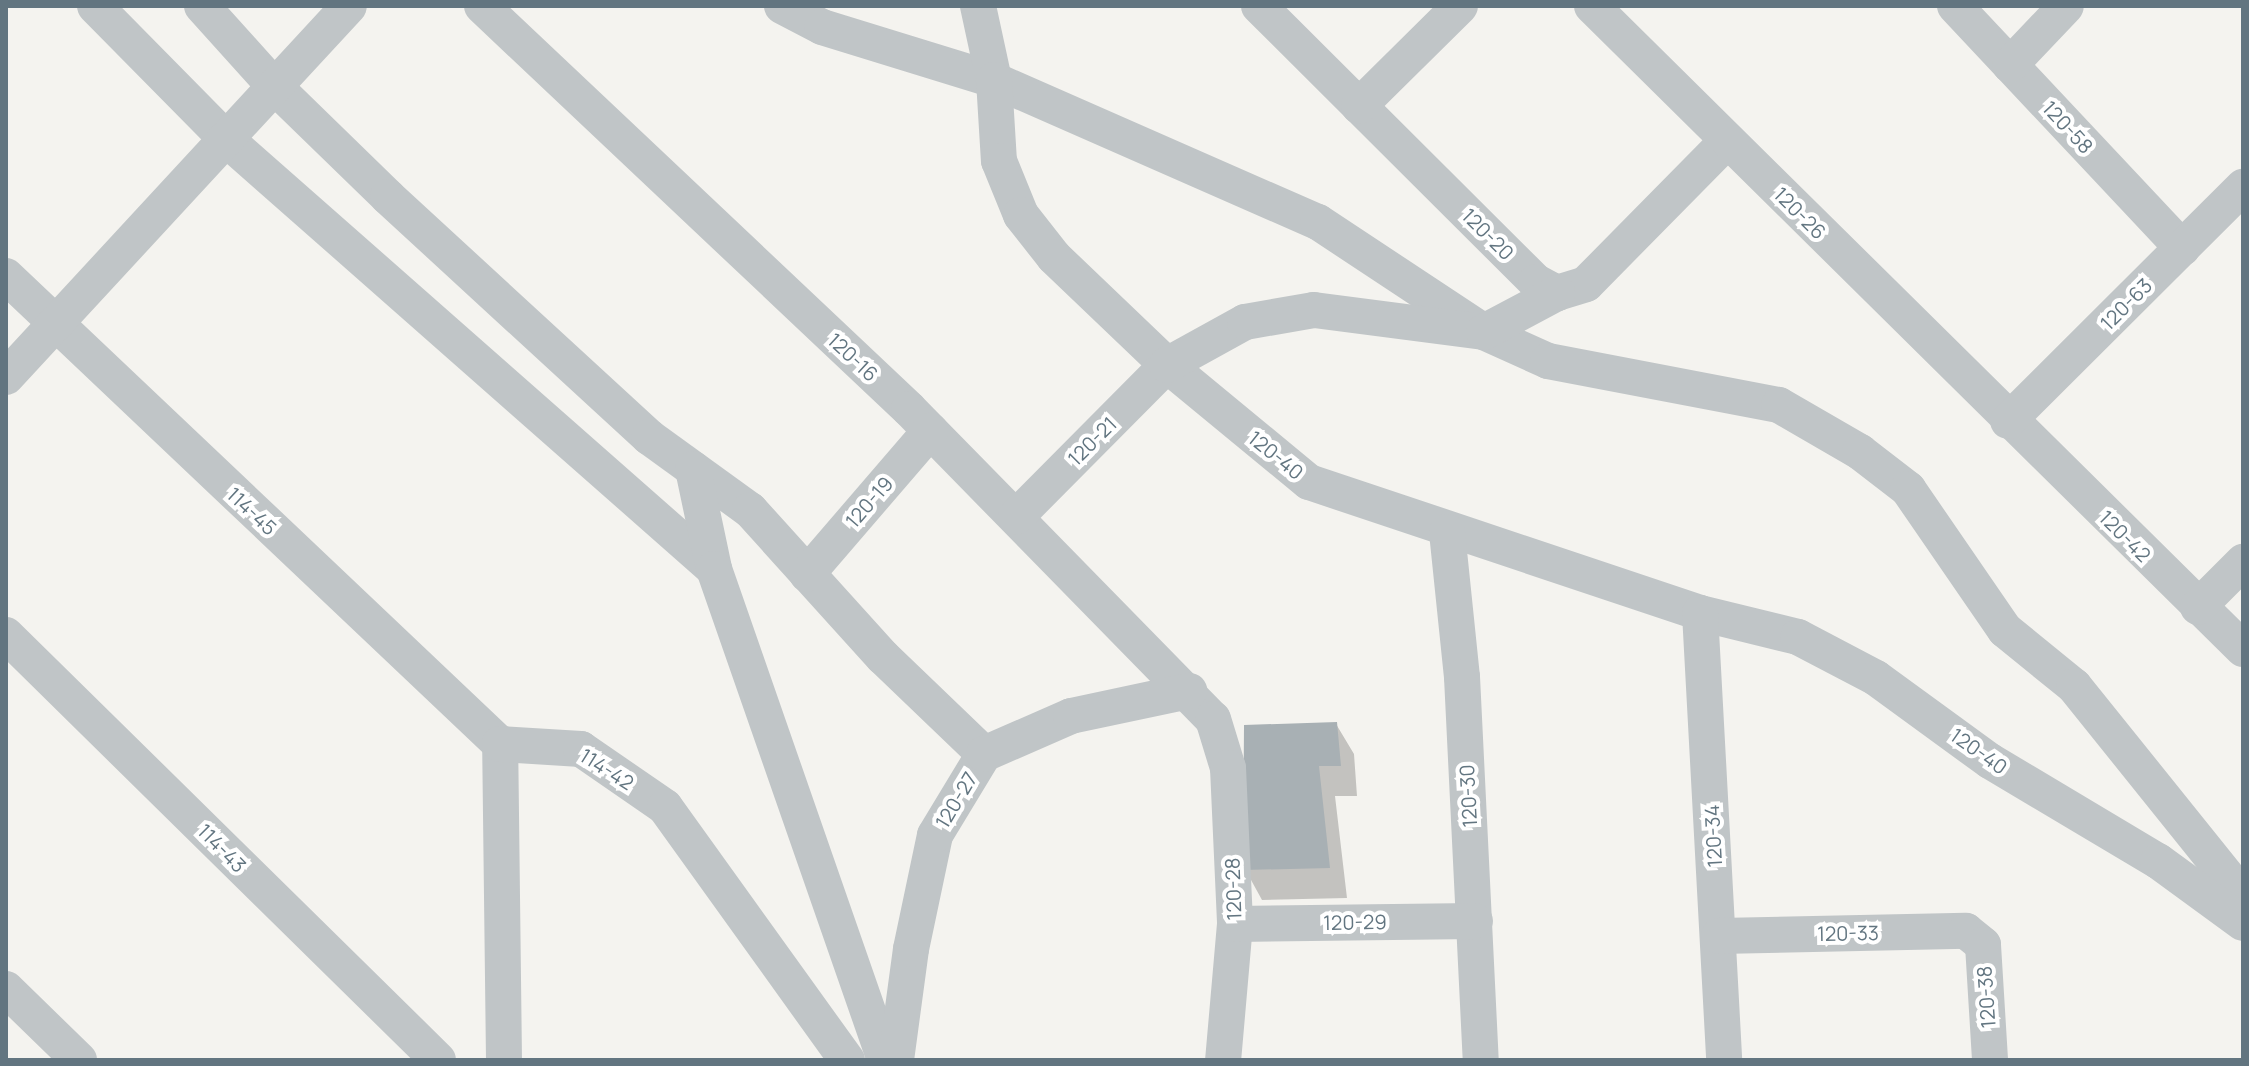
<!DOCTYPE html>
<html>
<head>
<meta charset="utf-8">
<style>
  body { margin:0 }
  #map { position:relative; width:2249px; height:1066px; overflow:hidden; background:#f4f3ef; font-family:Manrope,sans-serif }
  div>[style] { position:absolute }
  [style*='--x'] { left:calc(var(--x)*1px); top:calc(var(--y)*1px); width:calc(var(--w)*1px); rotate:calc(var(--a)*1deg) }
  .shadow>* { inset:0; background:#0003 }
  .building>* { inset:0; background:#a8b0b4 }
  .minor>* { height:36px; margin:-18px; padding:0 18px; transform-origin:18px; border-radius:18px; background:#c0c5c7 }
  span { translate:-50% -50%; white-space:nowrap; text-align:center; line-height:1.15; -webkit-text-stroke:8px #fff; paint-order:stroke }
  .street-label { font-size:20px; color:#627580 }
  .frame { position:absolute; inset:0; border:8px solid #627580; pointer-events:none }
</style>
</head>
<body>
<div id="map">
  <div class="shadow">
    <div style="clip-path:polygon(1336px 724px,1354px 754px,1357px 796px,1335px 796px,1347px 898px,1262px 900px,1245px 869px)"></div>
  </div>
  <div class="building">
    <div style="clip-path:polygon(1337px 722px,1341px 766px,1319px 766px,1330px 868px,1243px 870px,1244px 725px)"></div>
  </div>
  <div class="minor">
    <div style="--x:95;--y:6;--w:187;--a:45.4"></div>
    <div style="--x:226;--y:139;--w:650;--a:41.38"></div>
    <div style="--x:202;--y:6;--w:109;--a:48"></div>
    <div style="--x:275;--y:87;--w:158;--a:44.2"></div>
    <div style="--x:388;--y:197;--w:355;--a:42.6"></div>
    <div style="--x:649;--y:437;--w:125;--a:35.9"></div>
    <div style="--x:750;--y:510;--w:198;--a:47.9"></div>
    <div style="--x:883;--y:657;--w:140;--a:43.8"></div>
    <div style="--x:482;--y:6;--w:587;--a:43.34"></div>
    <div style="--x:909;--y:409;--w:434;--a:45.6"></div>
    <div style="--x:1213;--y:719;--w:51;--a:73"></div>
    <div style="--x:1228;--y:768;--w:156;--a:87.4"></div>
    <div style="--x:1235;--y:924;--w:137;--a:95"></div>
    <div style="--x:782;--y:6;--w:45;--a:27.7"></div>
    <div style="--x:822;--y:27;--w:180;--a:17.1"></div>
    <div style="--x:994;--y:80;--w:354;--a:23.7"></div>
    <div style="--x:1318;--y:222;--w:199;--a:33.5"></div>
    <div style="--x:1484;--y:332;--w:70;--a:24.4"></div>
    <div style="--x:1548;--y:361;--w:235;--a:10.8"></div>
    <div style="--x:1779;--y:405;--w:94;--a:30.1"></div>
    <div style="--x:1860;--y:452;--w:61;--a:37.6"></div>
    <div style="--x:1908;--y:489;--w:171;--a:55.5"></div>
    <div style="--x:2005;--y:630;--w:89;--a:39.1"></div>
    <div style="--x:2074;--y:686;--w:270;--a:51.2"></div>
    <div style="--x:978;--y:6;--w:76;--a:77.8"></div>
    <div style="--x:994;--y:80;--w:81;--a:86.5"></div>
    <div style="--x:999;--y:161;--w:58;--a:67.8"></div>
    <div style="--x:1021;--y:215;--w:53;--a:51.8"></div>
    <div style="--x:1054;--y:257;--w:156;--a:43.7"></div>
    <div style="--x:1167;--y:365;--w:184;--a:39.5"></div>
    <div style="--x:1309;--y:482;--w:412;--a:18.5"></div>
    <div style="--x:1700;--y:613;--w:101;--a:13.8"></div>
    <div style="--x:1798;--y:637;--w:88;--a:27.7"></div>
    <div style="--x:1876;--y:678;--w:141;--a:36.1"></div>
    <div style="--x:1990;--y:761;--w:196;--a:30.8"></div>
    <div style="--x:2158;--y:861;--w:105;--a:36.1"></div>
    <div style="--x:1259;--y:6;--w:391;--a:44.9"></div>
    <div style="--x:1536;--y:282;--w:24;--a:28"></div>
    <div style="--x:1557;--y:293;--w:30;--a:-17"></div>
    <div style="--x:1586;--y:284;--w:201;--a:-45.4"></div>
    <div style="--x:1592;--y:6;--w:915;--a:44.65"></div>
    <div style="--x:1955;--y:6;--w:332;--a:46.8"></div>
    <div style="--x:2010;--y:65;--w:81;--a:-46.5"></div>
    <div style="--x:1359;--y:106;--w:142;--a:-44.7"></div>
    <div style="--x:6;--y:276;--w:680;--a:43.45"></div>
    <div style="--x:6;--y:377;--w:505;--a:-47.25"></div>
    <div style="--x:2008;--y:421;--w:332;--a:-44.9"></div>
    <div style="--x:693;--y:469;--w:102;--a:78.1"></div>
    <div style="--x:714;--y:569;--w:520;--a:70.8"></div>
    <div style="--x:1016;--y:517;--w:214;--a:-45.2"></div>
    <div style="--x:1167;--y:365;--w:89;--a:-28.9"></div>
    <div style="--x:1245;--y:322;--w:70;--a:-9.9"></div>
    <div style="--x:1314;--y:310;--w:171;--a:7.4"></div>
    <div style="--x:1484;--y:332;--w:83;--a:-28.1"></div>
    <div style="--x:1447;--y:532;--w:146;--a:84.1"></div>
    <div style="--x:1462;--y:677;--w:383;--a:87.2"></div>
    <div style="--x:807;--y:574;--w:189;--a:-49.3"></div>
    <div style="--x:2198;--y:607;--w:64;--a:-45"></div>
    <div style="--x:1700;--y:613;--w:448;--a:86.9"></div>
    <div style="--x:6;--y:635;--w:606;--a:44.53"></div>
    <div style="--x:1235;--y:924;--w:240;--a:-0.7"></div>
    <div style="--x:1719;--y:936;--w:247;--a:-1.2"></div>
    <div style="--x:1966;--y:931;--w:22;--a:39"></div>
    <div style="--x:1983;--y:945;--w:115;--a:86.5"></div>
    <div style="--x:6;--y:989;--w:102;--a:44.2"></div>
    <div style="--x:504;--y:1060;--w:316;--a:-90.7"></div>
    <div style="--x:500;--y:744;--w:81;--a:3.5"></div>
    <div style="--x:581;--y:749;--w:102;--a:34.6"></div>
    <div style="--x:665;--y:807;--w:312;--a:54.3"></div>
    <div style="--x:896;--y:1060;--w:112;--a:-82.3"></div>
    <div style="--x:911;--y:949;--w:116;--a:-78.1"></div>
    <div style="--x:935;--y:835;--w:95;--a:-58.8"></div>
    <div style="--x:984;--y:754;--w:95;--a:-23.6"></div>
    <div style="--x:1071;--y:716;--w:121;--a:-12"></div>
  </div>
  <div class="street-label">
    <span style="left:2068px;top:127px;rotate:47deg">120-58</span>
    <span style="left:1800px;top:213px;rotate:45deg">120-26</span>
    <span style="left:1488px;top:234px;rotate:45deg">120-20</span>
    <span style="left:2126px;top:304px;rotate:-45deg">120-63</span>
    <span style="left:853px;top:357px;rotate:43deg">120-16</span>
    <span style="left:1092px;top:441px;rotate:-45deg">120-21</span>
    <span style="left:1276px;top:455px;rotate:39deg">120-40</span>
    <span style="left:869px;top:502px;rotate:-49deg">120-19</span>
    <span style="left:252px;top:511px;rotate:43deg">114-45</span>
    <span style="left:2125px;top:536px;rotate:45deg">120-42</span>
    <span style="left:1979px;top:751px;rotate:35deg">120-40</span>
    <span style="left:607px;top:769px;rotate:32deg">114-42</span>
    <span style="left:1468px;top:796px;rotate:-93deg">120-30</span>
    <span style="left:956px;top:800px;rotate:-59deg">120-27</span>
    <span style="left:1713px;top:836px;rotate:-93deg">120-34</span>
    <span style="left:222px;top:848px;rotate:45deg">114-43</span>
    <span style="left:1233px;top:889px;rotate:-92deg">120-28</span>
    <span style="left:1355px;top:922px;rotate:-1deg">120-29</span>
    <span style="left:1848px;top:933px;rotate:-1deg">120-33</span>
    <span style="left:1986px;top:997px;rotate:-94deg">120-38</span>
  </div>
  <div class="frame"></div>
</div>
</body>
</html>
